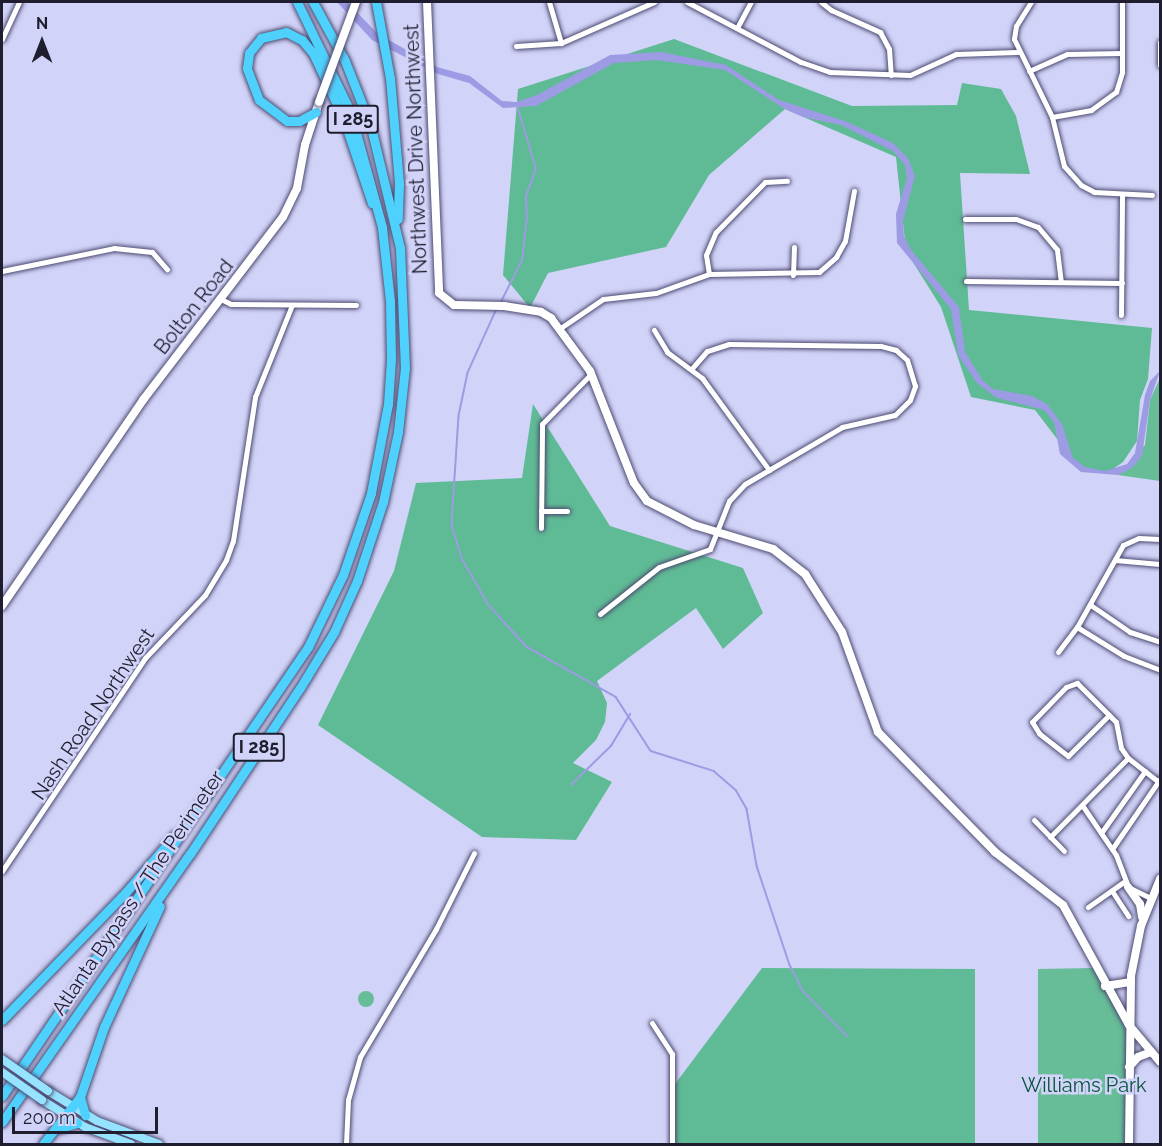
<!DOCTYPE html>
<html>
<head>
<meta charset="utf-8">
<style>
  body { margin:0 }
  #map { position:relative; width:1162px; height:1146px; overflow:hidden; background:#d2d3f8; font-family:Raleway,sans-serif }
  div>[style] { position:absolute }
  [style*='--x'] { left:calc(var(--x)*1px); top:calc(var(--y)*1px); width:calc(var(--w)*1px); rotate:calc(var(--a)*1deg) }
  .green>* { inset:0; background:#66bd98 }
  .round { border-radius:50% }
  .forest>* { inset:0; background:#5fbb95 }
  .water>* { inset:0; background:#9d9be3 }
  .stream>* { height:1.5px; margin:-0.75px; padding:0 0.75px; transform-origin:0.75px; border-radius:0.75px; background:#9d9be3 }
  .roads { filter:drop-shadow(0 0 2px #4c4b72) drop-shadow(0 0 2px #4c4b72) }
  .street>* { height:5px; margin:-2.5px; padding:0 2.5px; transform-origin:2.5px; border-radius:2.5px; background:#fff }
  .secondary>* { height:8px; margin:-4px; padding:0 4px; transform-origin:4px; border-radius:4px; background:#fff }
  .primary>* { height:8px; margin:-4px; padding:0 4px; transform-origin:4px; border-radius:4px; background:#95e3fe }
  .highway>* { height:9px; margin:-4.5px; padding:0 4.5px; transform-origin:4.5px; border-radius:4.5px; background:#4fd1fd }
  .bridges { filter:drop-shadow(0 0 2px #4c4b72) drop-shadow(0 0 2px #4c4b72) }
  .secondary-bridge>* { height:8px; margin:-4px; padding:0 4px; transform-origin:4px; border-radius:4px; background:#fff }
  .primary-bridge>* { height:8px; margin:-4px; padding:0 4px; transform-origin:4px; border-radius:4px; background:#95e3fe }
  span { translate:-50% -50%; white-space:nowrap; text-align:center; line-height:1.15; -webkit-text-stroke:5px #d2d3f8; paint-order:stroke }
  .shield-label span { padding:2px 4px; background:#d2d3f8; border:2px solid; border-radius:4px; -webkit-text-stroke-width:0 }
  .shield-label { font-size:18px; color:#1f1e2f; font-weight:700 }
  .street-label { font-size:20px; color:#1f1e2f }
  .park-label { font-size:20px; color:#06543b }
  .frame { position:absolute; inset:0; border:3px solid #1f1e2f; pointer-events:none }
  .north { position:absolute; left:12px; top:12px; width:60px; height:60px; -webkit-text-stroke:4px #d2d3f8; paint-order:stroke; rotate:0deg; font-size:16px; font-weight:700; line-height:24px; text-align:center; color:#1f1e2f }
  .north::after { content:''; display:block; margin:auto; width:21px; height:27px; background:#1f1e2f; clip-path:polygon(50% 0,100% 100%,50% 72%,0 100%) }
  .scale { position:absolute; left:12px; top:1107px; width:146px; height:27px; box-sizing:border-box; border:3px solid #1f1e2f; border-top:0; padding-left:8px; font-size:18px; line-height:21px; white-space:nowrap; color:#1f1e2f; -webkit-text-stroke:4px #d2d3f8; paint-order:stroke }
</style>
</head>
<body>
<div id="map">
  <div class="green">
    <div style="clip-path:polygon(1160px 378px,1160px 481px,1118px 475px,1145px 445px,1150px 400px)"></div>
    <div style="clip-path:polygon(1094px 968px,1128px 1025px,1131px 1144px,1038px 1144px,1038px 969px)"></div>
    <div class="round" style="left:358px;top:991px;width:16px;height:16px"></div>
  </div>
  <div class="forest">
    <div style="clip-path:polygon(674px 39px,852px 106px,957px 105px,962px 83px,1001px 89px,1016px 116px,1030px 174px,960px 173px,969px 310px,1152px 328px,1148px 379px,1140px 400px,1137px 441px,1123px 462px,1106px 474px,1077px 465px,1035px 410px,971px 397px,941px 307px,906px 251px,896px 157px,785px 109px,709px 175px,666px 247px,548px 273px,530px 308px,503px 275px,518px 89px)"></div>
    <div style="clip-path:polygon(533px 404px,610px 526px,743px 568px,763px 613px,723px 649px,696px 608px,597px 681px,607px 703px,605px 722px,596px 740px,573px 763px,612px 782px,576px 840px,482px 837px,318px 725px,394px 571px,416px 483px,522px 478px)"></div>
    <div style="clip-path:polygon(762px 968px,975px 969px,975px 1144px,672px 1144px,672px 1088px)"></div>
  </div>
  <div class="water">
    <div style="clip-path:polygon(337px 2px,347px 2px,378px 34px,437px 67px,470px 76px,502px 101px,516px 102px,537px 95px,610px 55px,661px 52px,726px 65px,779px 100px,845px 121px,893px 143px,908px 158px,915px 176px,903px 221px,904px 236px,911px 250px,959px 307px,965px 352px,983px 381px,993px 389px,1032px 396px,1047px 404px,1062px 424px,1073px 458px,1085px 467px,1105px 471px,1127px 464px,1135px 453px,1145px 395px,1150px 381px,1160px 371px,1150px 400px,1142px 456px,1132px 468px,1118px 475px,1081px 472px,1060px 454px,1054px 422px,1044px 410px,997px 398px,977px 383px,958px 355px,951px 309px,897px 243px,896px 214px,907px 178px,905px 165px,893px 151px,841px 125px,803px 117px,783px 108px,725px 70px,657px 60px,614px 63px,536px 106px,503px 108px,469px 83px,438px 74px,372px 40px)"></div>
  </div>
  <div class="stream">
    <div style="--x:501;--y:302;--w:47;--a:-63.4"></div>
    <div style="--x:522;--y:260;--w:43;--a:-83.4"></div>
    <div style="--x:527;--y:217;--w:21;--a:-93"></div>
    <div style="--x:526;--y:196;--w:29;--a:-70"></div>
    <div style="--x:536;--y:169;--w:63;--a:-106.7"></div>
    <div style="--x:497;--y:309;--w:70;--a:114.4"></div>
    <div style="--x:468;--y:373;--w:44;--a:101.8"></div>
    <div style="--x:459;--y:416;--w:109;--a:93.7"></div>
    <div style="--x:452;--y:525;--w:37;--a:73"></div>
    <div style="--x:463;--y:560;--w:51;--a:60.4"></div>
    <div style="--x:488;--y:604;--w:58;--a:47.8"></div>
    <div style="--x:527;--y:647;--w:102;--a:29.3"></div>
    <div style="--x:616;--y:697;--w:64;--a:57.1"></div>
    <div style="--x:651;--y:751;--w:66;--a:17.6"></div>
    <div style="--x:714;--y:771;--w:29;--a:41"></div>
    <div style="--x:736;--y:790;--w:22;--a:60"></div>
    <div style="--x:747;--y:809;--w:58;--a:80"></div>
    <div style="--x:757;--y:866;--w:104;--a:71.6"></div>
    <div style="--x:790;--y:965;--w:29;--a:63"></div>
    <div style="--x:803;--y:991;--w:63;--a:45.6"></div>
    <div style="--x:571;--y:785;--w:56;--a:-44.3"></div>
    <div style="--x:611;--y:746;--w:37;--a:-59"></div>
  </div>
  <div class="roads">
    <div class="street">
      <div style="--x:549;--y:2;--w:43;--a:73.7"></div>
      <div style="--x:687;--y:2;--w:129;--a:27.8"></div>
      <div style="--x:801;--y:62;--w:31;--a:19"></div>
      <div style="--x:830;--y:72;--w:80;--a:2.1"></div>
      <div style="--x:910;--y:75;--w:51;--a:-24.5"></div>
      <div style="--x:956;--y:54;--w:61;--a:-1.9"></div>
      <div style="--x:821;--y:2;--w:13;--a:39"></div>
      <div style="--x:831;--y:10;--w:54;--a:24.2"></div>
      <div style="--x:880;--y:32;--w:19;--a:62"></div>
      <div style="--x:889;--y:49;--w:26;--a:86"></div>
      <div style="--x:1031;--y:2;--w:28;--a:122"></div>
      <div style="--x:1016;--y:26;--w:13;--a:99"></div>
      <div style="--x:1014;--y:39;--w:87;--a:64"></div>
      <div style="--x:1052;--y:117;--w:50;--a:76.2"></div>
      <div style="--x:1064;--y:166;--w:25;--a:48"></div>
      <div style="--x:1081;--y:185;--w:15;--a:28"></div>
      <div style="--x:1094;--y:192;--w:58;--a:3"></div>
      <div style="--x:737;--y:28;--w:30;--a:-62"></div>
      <div style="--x:2;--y:39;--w:41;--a:-65.3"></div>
      <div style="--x:1160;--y:42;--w:23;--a:90"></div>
      <div style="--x:516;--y:46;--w:45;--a:-3.8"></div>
      <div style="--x:561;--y:43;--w:102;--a:-23.8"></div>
      <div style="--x:1029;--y:71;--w:42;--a:-24.1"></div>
      <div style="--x:1067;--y:54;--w:55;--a:-1"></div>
      <div style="--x:1052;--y:117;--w:40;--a:-10"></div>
      <div style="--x:1091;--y:110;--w:31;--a:-36"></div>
      <div style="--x:1116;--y:92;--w:21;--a:-73"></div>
      <div style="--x:1122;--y:72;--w:70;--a:-90"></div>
      <div style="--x:965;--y:219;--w:51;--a:0"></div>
      <div style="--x:1016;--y:219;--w:23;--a:20"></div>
      <div style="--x:1038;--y:227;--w:30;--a:50"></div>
      <div style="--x:1057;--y:250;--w:32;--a:83"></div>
      <div style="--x:2;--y:271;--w:114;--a:-11.6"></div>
      <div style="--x:114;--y:248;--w:38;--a:6"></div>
      <div style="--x:152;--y:252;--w:23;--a:49"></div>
      <div style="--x:709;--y:274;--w:19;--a:-99"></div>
      <div style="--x:706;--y:255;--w:25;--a:-67"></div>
      <div style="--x:716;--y:232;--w:70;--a:-45.6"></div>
      <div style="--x:765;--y:182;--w:22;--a:-3"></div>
      <div style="--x:793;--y:275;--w:28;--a:-88"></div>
      <div style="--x:966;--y:281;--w:156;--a:0.7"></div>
      <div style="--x:221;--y:299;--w:11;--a:27"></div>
      <div style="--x:231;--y:304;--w:125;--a:0.5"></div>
      <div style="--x:1121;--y:315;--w:120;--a:-89.5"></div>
      <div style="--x:559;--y:329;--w:53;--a:-34.3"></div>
      <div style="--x:603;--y:299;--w:53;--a:-6.5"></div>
      <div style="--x:656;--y:293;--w:56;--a:-19.7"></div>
      <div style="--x:709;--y:274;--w:110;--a:-1"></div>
      <div style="--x:819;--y:272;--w:23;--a:-41"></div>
      <div style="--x:836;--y:257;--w:18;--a:-61"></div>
      <div style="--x:845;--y:241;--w:51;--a:-79.8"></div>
      <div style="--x:654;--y:330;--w:26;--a:59"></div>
      <div style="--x:667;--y:352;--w:44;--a:36.6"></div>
      <div style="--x:702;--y:378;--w:114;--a:53.9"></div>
      <div style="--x:541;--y:511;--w:26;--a:0"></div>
      <div style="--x:541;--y:528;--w:104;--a:-89.4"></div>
      <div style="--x:542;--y:424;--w:70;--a:-45.6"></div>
      <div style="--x:1115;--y:560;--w:45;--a:5.1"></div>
      <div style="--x:1092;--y:606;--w:46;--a:34.4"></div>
      <div style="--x:1130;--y:632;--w:32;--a:18"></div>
      <div style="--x:600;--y:614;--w:75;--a:-38.5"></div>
      <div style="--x:659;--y:567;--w:54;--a:-19.4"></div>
      <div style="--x:710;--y:549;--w:52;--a:-68.4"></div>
      <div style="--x:729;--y:501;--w:23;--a:-47"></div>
      <div style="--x:745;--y:484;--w:113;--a:-30.4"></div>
      <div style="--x:842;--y:427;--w:54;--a:-12.8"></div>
      <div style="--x:895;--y:415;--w:21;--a:-45"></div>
      <div style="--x:910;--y:400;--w:15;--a:-70"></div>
      <div style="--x:915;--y:386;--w:27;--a:-107"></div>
      <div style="--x:907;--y:360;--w:15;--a:-138"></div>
      <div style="--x:896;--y:350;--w:16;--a:-165"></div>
      <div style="--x:881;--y:346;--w:152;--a:-179.2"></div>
      <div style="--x:729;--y:344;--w:23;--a:162"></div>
      <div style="--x:707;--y:351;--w:23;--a:131"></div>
      <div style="--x:1077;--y:627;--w:94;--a:-60.7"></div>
      <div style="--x:1123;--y:545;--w:17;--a:-24"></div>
      <div style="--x:1139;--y:538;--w:21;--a:3"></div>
      <div style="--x:1058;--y:652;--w:31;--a:-53"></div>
      <div style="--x:1077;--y:627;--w:55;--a:31.7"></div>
      <div style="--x:1124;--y:656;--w:39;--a:21"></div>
      <div style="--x:1109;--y:715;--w:58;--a:135"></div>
      <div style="--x:1068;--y:756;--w:37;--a:-142"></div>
      <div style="--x:1039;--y:733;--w:13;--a:-122"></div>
      <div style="--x:1032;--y:722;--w:49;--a:-45.8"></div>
      <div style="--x:1066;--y:687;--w:12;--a:-20"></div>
      <div style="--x:1077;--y:683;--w:55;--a:45"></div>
      <div style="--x:1116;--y:722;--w:26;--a:79"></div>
      <div style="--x:1121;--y:748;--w:12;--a:55"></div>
      <div style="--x:1128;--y:758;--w:39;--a:38"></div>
      <div style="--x:1082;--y:805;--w:60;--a:55.8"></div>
      <div style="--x:1116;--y:855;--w:34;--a:69"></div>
      <div style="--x:1128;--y:887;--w:25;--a:26"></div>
      <div style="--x:1034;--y:820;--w:43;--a:45.9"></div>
      <div style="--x:1101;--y:833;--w:76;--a:-54.6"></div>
      <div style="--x:1050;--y:837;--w:111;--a:-45.4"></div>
      <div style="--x:1112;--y:849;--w:85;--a:-55.6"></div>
      <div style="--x:2;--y:871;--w:257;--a:-56.1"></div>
      <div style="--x:145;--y:658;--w:87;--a:-46.4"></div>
      <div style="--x:205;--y:595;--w:41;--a:-59"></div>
      <div style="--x:226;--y:560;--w:20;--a:-70"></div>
      <div style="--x:233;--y:541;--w:146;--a:-81.3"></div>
      <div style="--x:255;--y:397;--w:99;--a:-68.1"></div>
      <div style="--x:1112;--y:891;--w:30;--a:57"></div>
      <div style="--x:1088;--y:907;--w:45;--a:-35.1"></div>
      <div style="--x:652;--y:1023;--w:37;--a:57"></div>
      <div style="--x:672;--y:1054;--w:90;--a:90"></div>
      <div style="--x:346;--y:1144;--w:44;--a:-87.4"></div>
      <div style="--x:348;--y:1100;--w:45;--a:-74.4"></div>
      <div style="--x:360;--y:1057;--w:149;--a:-59.3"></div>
      <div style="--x:436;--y:929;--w:85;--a:-63.4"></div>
    </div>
    <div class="secondary">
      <div style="--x:427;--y:2;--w:291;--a:87.6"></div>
      <div style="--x:439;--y:293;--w:19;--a:39"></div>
      <div style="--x:454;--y:305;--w:50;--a:1.1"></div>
      <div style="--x:504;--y:306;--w:37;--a:9"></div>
      <div style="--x:541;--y:312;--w:12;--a:31"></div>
      <div style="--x:551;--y:318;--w:66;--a:53.7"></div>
      <div style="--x:590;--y:371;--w:120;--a:68.6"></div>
      <div style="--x:634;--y:483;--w:22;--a:54"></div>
      <div style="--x:647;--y:501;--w:53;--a:27.1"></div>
      <div style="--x:694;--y:525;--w:83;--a:16.9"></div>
      <div style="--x:773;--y:549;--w:41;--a:38"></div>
      <div style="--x:805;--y:574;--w:69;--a:57.5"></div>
      <div style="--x:842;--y:632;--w:106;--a:70.2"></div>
      <div style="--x:878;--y:732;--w:168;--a:45.7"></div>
      <div style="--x:995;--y:852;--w:86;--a:37.9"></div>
      <div style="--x:1063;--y:905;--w:137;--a:61.2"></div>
      <div style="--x:1129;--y:1025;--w:48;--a:50"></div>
      <div style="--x:2;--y:606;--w:250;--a:-55.6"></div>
      <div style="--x:143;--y:400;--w:230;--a:-52.6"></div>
      <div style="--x:283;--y:217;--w:32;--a:-64"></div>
      <div style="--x:297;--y:188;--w:44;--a:-79.5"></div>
      <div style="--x:305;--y:145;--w:45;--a:-72"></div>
      <div style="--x:1128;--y:887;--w:21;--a:55"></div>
      <div style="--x:1140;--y:904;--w:13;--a:81"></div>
      <div style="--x:1105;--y:986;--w:25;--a:-9"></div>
      <div style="--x:1129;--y:1067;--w:13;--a:-48"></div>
      <div style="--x:1138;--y:1057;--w:14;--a:-21"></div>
      <div style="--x:1129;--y:1144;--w:168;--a:-89.3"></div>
      <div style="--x:1131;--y:976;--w:51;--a:-78.7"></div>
      <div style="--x:1141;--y:926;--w:51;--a:-68"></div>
    </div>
    <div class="primary">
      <div style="--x:48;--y:1091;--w:57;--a:31.5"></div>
      <div style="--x:97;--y:1121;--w:66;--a:20.4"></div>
      <div style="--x:42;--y:1100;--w:51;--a:32.1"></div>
      <div style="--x:85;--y:1127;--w:49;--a:20.3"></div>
    </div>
    <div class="highway">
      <div style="--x:376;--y:2;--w:77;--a:79.6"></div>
      <div style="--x:390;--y:78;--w:105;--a:85.1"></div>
      <div style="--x:399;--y:183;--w:36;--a:92"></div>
      <div style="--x:316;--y:112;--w:19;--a:152"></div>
      <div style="--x:299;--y:121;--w:12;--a:180"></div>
      <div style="--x:287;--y:121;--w:35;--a:-143"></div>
      <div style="--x:259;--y:100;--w:34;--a:-111"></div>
      <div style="--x:247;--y:68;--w:15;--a:-82"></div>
      <div style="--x:249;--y:53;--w:19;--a:-51"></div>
      <div style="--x:261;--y:38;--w:26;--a:-13"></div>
      <div style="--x:286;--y:32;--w:18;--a:27"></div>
      <div style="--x:302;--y:40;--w:17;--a:50"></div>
      <div style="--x:313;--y:53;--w:71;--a:64.9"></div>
      <div style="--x:343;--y:117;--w:91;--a:71.4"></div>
      <div style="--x:2;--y:1020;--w:178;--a:-45.9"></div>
      <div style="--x:126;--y:892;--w:75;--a:-49.3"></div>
      <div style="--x:2;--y:1096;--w:543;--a:-55.73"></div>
      <div style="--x:308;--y:647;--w:80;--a:-64.1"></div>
      <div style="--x:343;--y:575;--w:87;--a:-71.1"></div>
      <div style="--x:371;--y:493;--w:91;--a:-79.2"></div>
      <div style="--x:388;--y:404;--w:45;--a:-86.2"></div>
      <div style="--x:391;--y:359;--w:58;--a:-91"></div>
      <div style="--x:390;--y:301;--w:74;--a:-96.2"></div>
      <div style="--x:382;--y:227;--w:120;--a:-105.4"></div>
      <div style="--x:350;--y:111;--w:121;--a:-115.9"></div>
      <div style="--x:80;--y:1097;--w:19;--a:74"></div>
      <div style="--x:2;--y:1122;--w:327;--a:-55"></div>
      <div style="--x:190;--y:854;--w:199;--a:-56.5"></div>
      <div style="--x:300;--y:688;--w:66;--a:-58.7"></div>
      <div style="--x:334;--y:632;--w:56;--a:-65.7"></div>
      <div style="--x:357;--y:581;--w:83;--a:-71.8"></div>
      <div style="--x:383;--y:502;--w:72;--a:-77.9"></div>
      <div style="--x:398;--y:432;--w:64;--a:-83.8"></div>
      <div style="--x:405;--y:368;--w:120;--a:-92.4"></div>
      <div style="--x:400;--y:248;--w:124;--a:-103.5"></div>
      <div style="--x:371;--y:127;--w:71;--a:-111.5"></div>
      <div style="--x:345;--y:61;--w:67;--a:-118.5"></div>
      <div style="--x:60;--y:1128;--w:18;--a:-16"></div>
      <div style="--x:43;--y:1144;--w:60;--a:-51.8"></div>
      <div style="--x:80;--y:1097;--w:74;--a:-71.1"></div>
      <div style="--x:104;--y:1027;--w:133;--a:-65.2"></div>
    </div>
  </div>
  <div class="bridges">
    <div class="secondary-bridge">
      <div style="--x:319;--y:102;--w:107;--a:-69.7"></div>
    </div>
    <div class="primary-bridge">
      <div style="--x:2;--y:1059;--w:56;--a:34.8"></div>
      <div style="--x:2;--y:1072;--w:49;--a:35"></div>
    </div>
  </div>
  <div class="shield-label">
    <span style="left:353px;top:119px">I 285</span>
    <span style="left:259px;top:747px">I 285</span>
  </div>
  <div class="street-label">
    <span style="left:416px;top:149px;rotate:-92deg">Northwest Drive Northwest</span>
    <span style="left:194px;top:307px;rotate:-52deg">Bolton Road</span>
    <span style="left:93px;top:714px;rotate:-56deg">Nash Road Northwest</span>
    <span style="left:138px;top:893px;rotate:-56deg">Atlanta Bypass / The Perimeter</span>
  </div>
  <div class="park-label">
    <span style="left:1084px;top:1085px">Williams Park</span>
  </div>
  <div class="frame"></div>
  <div class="north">N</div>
  <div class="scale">200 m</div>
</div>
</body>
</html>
